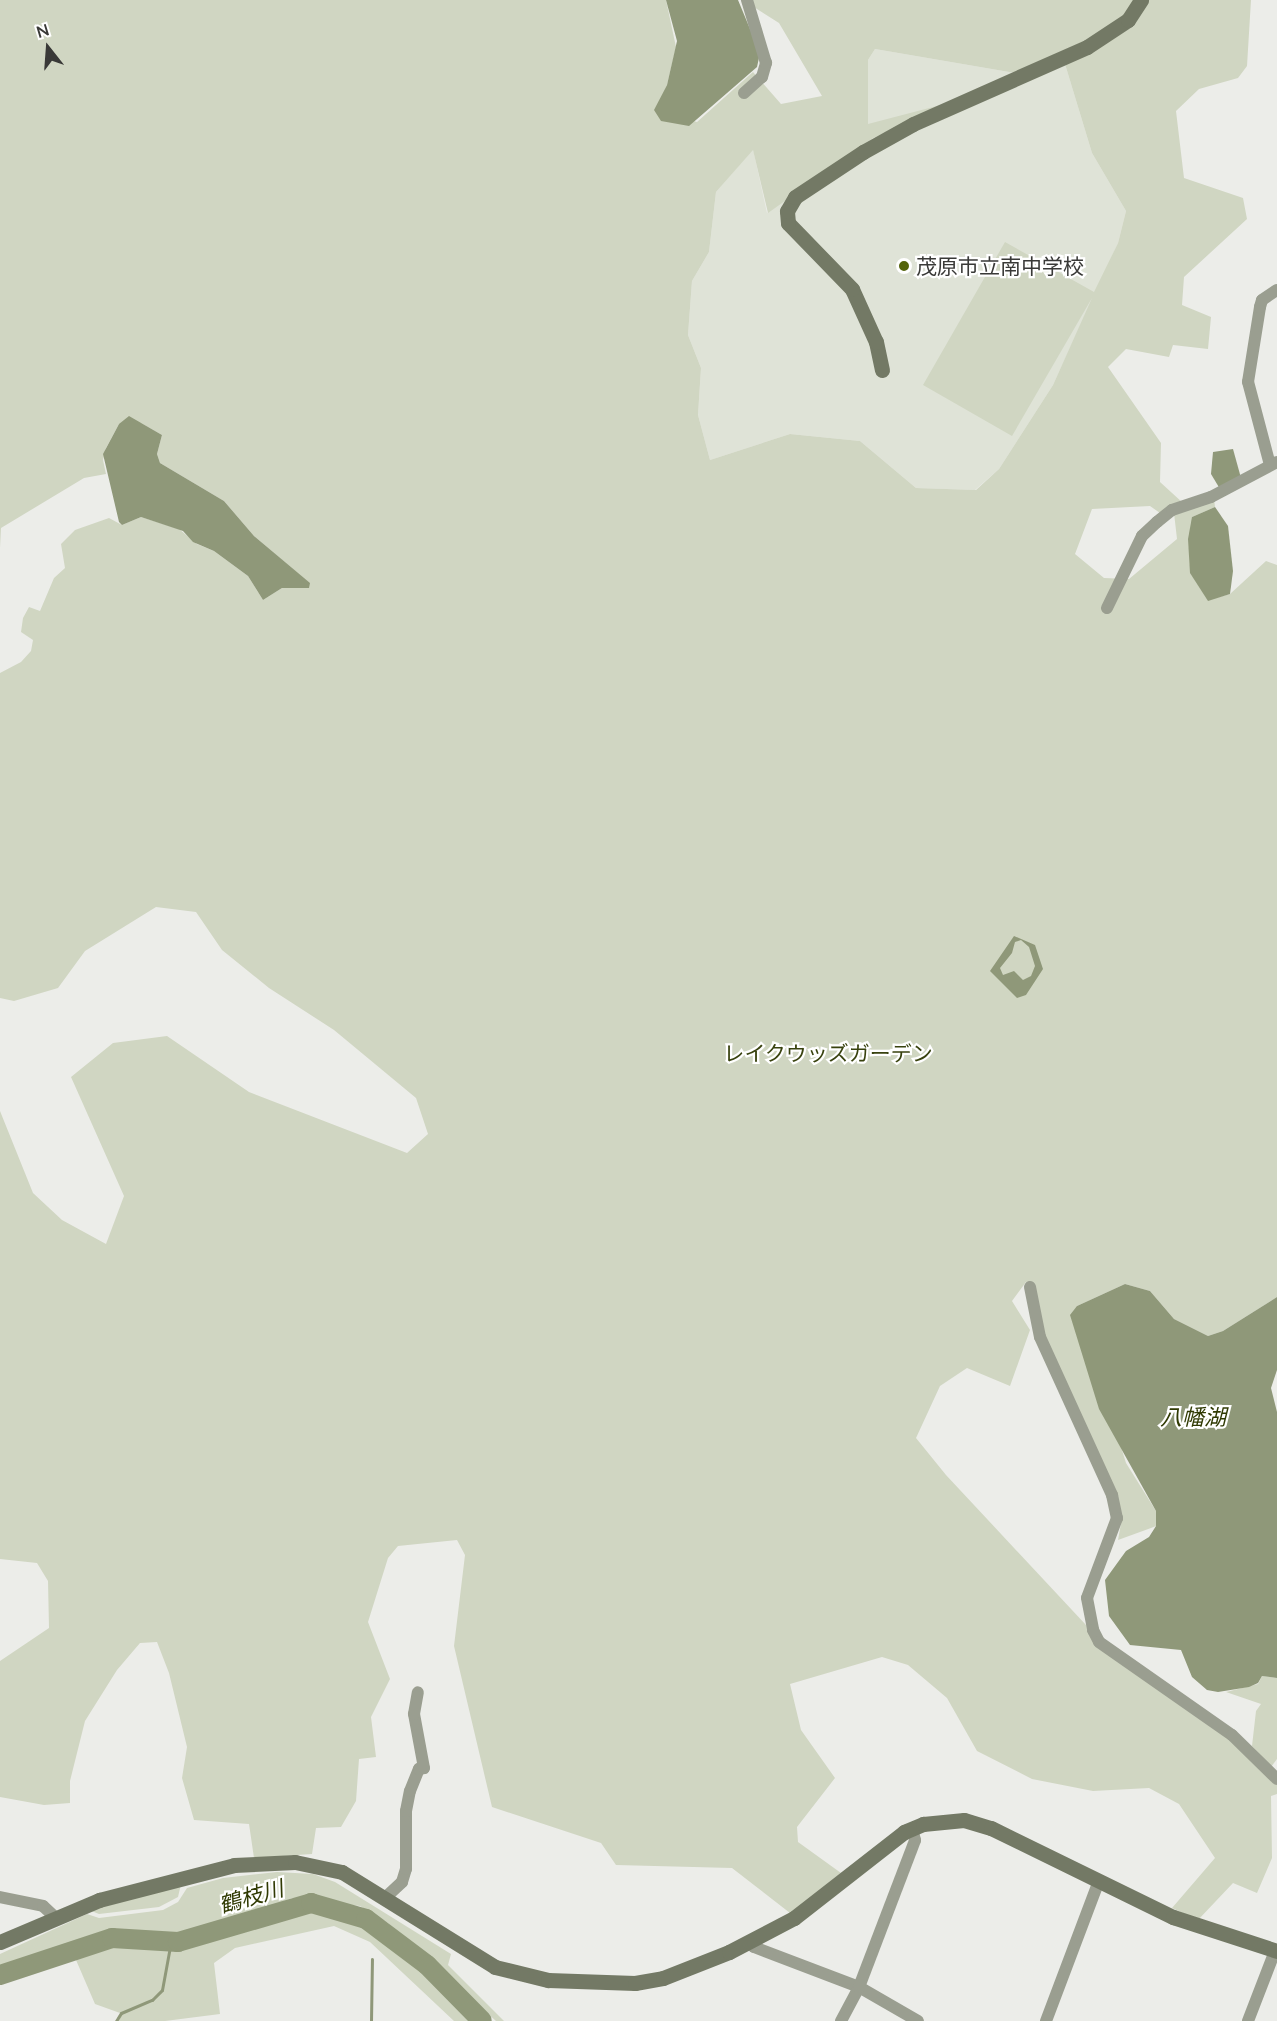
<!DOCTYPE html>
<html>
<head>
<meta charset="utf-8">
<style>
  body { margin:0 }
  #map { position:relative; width:1277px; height:2021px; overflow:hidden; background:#ecede9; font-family:Lato,"Noto Sans JP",sans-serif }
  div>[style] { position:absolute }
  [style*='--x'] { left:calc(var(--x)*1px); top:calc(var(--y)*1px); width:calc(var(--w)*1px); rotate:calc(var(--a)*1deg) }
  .built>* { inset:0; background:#dfe3d7 }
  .green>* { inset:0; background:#d0d6c2 }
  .water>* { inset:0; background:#8f9879 }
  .stream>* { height:3px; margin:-1.5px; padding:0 1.5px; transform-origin:1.5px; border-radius:1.5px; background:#8f9879 }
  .river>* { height:20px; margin:-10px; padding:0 10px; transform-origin:10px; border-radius:10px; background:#8f9879 }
  .street>* { height:12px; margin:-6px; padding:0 6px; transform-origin:6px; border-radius:6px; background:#9a9e90 }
  .secondary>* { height:15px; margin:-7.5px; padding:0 7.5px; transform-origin:7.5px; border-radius:7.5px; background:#737965 }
  .dots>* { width:16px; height:16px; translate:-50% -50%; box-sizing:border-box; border:3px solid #fff; border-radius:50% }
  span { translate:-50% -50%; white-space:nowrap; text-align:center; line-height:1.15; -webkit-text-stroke:4.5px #fff; paint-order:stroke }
  .poi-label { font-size:21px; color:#393937 }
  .left { translate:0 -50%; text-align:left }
  .park-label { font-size:21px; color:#38420e }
  .water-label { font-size:22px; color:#303a03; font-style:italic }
  .north { position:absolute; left:18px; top:18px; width:60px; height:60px; -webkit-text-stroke:4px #fff; paint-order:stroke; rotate:343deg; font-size:16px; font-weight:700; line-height:24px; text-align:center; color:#393937 }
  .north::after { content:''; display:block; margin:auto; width:21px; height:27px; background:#393937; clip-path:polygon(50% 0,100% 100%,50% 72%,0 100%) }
</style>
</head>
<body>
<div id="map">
  <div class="built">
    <div style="clip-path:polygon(875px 49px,1015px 73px,1065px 64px,1092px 153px,1126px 211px,1118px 243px,1053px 385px,999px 469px,975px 490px,916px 488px,860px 441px,790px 434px,710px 460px,698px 415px,701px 368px,688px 335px,692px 281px,709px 252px,716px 192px,753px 149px,767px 213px,868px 124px,868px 60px)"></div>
  </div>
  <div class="green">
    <div style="clip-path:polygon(evenodd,0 0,666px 0,676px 47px,667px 85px,655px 110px,697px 122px,753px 72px,781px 104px,822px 96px,779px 23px,743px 0,1251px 0,1247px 66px,1238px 78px,1199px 89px,1176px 111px,1184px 178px,1243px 198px,1247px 219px,1184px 277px,1182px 305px,1211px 317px,1208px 349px,1173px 345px,1169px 357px,1126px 349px,1108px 367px,1161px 443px,1160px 482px,1183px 503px,1160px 513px,1150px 506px,1092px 509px,1075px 554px,1104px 578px,1129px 579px,1177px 539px,1174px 513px,1214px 498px,1215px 507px,1192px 517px,1208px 600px,1230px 594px,1266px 561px,1277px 565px,1277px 1297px,1223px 1331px,1208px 1336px,1174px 1319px,1150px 1291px,1125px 1284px,1077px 1306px,1126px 1463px,1156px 1511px,1156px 1526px,1151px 1528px,1118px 1540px,1122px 1518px,1042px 1332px,1041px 1316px,1026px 1282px,1012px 1301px,1030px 1330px,1010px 1386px,967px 1368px,940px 1386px,916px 1438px,946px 1475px,1086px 1625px,1239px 1747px,1277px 1785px,1277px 1794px,1271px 1796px,1272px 1858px,1257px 1893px,1233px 1883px,1198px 1920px,1172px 1908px,1215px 1858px,1179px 1804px,1149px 1788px,1093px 1791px,1032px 1779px,977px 1751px,947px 1698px,908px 1665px,882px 1657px,790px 1684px,801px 1730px,835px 1778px,797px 1827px,798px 1842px,841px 1873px,790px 1913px,732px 1868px,616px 1865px,601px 1843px,492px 1807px,454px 1646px,465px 1555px,457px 1540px,398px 1546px,388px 1558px,368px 1622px,390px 1679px,371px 1717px,376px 1757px,359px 1759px,356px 1801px,341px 1827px,316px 1828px,312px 1854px,254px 1858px,249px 1824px,194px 1820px,182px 1778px,187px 1747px,169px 1673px,157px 1642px,140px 1643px,117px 1670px,85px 1721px,70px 1781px,70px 1803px,44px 1805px,0 1797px,0 1661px,49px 1628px,48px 1581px,37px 1563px,0 1559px,0 1111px,33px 1193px,62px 1220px,106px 1244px,124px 1196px,71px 1077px,113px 1043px,167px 1036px,249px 1092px,407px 1153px,428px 1134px,416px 1098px,334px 1030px,269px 988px,222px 950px,196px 912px,156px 907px,85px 951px,58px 988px,14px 1001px,0 998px,0 673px,21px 662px,31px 651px,33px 640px,21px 632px,23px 618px,29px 607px,40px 611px,54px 578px,65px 568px,61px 544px,75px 530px,109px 518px,122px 525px,141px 517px,179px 529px,197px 544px,214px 551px,248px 576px,263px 600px,282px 588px,309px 588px,307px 581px,254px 536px,224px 501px,160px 463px,157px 454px,162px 435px,141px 423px,119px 424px,106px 448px,103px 460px,106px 474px,84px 478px,1px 528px,0 548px,0 0,1130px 11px,1134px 26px,1065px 64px,1092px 153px,1126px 211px,1118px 243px,1094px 292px,1005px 242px,923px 385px,1012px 436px,1092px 298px,1053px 385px,999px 469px,976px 490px,916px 488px,860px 441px,790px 434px,710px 460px,698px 415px,701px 368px,688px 335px,692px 281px,709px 252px,716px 192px,753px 150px,768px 213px,873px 138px,956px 101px,868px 124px,868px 60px,875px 49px,1015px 73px,1104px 32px,1130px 11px)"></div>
    <div style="clip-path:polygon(1262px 1676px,1277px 1678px,1277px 1759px,1271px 1767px,1252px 1746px,1256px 1711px,1261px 1704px,1226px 1692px,1258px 1684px)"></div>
    <div style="clip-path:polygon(277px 1872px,313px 1874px,335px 1882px,451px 1954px,448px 1965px,504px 2021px,496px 2021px,388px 1923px,360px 1906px,292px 1898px,237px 1920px,187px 1934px,107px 1929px,104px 1936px,0 1972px,0 1954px,87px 1914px,99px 1918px,163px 1910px,178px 1902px,187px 1888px,223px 1878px)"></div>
    <div style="clip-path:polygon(181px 1884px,178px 1897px,159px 1907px,99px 1914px,89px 1910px)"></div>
    <div style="clip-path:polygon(311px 1906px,329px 1908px,371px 1926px,399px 1946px,476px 2021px,454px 2021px,370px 1942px,334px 1926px,235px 1948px,214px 1963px,220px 2014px,165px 2021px,116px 2021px,120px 2013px,95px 2004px,73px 1953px,112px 1941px,201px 1941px)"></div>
  </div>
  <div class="water">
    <div style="clip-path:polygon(666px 0,738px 0,760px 53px,757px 67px,689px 126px,661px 121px,654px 110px,667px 85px,677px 41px)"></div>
    <div style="clip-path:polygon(129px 416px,162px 435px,157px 454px,160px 463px,224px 501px,254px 536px,310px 583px,309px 588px,282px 588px,263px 600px,248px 576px,214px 551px,193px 542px,183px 531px,141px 517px,122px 525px,119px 522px,103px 454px,119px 424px)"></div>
    <div style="clip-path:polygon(1233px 449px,1241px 478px,1220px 489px,1211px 474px,1213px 452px)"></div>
    <div style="clip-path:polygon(1215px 507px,1228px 526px,1233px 571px,1230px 594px,1208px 601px,1190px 573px,1188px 539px,1192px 517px)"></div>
    <div style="clip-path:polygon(evenodd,1014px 936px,1035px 945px,1043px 969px,1026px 995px,1017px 998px,990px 971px,1014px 936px,1021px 940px,1029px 947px,1035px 966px,1031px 976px,1023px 980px,1014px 971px,1003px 975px,1000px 968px,1012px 953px,1015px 942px,1021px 940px)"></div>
    <div style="clip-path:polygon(1125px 1284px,1150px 1291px,1174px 1319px,1208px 1336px,1223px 1331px,1277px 1297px,1277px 1370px,1271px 1388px,1277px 1412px,1277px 1678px,1262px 1676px,1258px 1683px,1249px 1687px,1218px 1692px,1207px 1690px,1192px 1677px,1181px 1650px,1130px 1645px,1109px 1616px,1105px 1580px,1126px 1551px,1149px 1537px,1156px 1526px,1156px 1511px,1099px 1409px,1070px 1315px,1077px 1306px)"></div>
  </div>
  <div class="stream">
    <div style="--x:116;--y:2021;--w:9;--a:-58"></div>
    <div style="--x:121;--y:2013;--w:34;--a:-23"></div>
    <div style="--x:152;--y:2000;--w:14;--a:-45"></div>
    <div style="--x:162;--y:1990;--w:50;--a:-79.6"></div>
    <div style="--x:371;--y:2021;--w:62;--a:-89.1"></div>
  </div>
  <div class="river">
    <div style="--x:0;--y:1975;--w:118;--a:-18.3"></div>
    <div style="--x:112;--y:1938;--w:66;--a:3.5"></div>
    <div style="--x:178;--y:1942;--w:139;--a:-16.3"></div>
    <div style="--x:311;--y:1903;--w:57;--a:16.2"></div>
    <div style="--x:366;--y:1919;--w:76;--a:37"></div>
    <div style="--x:427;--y:1965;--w:78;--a:45.5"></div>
  </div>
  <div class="street">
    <div style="--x:744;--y:93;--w:24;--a:-42"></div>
    <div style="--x:762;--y:77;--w:15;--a:-74"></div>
    <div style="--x:766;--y:63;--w:66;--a:-106.8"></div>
    <div style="--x:1270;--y:465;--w:86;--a:-104.8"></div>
    <div style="--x:1248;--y:382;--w:76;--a:-80.9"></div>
    <div style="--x:1260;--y:307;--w:7;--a:-74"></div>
    <div style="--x:1262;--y:300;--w:18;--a:-34"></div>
    <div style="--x:1107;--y:608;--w:80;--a:-64.1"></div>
    <div style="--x:1142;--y:536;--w:21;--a:-43"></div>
    <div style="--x:1157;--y:522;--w:19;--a:-39"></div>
    <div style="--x:1172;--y:510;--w:41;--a:-18.4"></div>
    <div style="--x:1211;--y:497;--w:75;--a:-27.9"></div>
    <div style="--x:1030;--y:1287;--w:51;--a:78.7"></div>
    <div style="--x:1040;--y:1337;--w:174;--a:65.5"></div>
    <div style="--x:1112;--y:1495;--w:24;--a:78"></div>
    <div style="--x:1117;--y:1518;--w:85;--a:110.6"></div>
    <div style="--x:1087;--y:1598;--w:33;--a:79"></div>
    <div style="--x:1093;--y:1630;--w:13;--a:63"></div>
    <div style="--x:1099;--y:1642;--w:162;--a:35"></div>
    <div style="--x:1232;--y:1735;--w:63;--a:44.4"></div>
    <div style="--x:0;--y:1897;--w:44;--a:11.8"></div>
    <div style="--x:43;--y:1906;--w:16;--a:43"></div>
    <div style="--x:386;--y:1897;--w:22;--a:-43"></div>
    <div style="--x:402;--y:1882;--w:14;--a:-73"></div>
    <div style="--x:406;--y:1869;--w:58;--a:-90"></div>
    <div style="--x:406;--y:1811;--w:20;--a:-79"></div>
    <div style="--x:410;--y:1791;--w:24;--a:-68"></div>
    <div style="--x:419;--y:1769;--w:5;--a:-11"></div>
    <div style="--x:424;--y:1768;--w:55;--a:-100.5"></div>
    <div style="--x:414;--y:1714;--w:22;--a:-80"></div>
    <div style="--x:750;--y:1941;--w:7;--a:56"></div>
    <div style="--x:754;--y:1947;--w:112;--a:20.9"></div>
    <div style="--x:859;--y:1987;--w:68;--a:30"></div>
    <div style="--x:841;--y:2021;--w:38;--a:-62"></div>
    <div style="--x:859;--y:1987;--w:157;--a:-69.1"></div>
    <div style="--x:915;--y:1840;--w:11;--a:-105"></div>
    <div style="--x:1046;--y:2021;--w:150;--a:-69.3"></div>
    <div style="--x:1248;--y:2021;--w:75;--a:-68.9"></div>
  </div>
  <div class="secondary">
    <div style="--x:882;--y:370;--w:29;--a:-102"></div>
    <div style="--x:876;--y:342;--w:58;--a:-114.4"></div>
    <div style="--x:852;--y:289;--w:92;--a:-134.1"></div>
    <div style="--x:788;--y:223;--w:12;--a:-95"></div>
    <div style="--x:787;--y:211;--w:16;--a:-60"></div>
    <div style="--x:795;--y:197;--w:82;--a:-33.5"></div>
    <div style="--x:863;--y:152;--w:57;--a:-29.2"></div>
    <div style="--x:913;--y:124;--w:190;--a:-23.9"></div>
    <div style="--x:1087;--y:47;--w:49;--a:-33.4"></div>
    <div style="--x:1128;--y:20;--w:24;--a:-57"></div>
    <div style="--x:0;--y:1942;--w:108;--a:-23"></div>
    <div style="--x:99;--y:1900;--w:139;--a:-14.5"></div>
    <div style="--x:234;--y:1865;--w:61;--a:-2.8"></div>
    <div style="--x:295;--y:1862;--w:48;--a:12"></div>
    <div style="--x:342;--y:1872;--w:180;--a:31.8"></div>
    <div style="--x:495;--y:1967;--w:55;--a:13.8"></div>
    <div style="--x:548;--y:1980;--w:87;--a:2"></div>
    <div style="--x:635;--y:1983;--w:28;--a:-10"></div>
    <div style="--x:663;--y:1978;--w:71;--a:-21.5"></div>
    <div style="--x:729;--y:1952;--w:73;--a:-27.6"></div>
    <div style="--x:794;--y:1918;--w:140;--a:-38"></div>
    <div style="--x:904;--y:1832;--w:21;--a:-23"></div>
    <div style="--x:923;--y:1824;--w:41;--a:-5.6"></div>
    <div style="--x:964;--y:1820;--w:28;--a:17"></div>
    <div style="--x:991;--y:1828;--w:203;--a:26.1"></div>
    <div style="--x:1173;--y:1917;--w:109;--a:18.1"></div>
  </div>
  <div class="dots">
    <div style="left:904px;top:266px;background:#53630a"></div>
  </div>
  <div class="poi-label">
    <span class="left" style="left:916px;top:266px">茂原市立南中学校</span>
  </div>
  <div class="park-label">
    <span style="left:828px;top:1053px">レイクウッズガーデン</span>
  </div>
  <div class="water-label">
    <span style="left:1193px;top:1417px">八幡湖</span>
    <span style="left:251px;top:1896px;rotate:-16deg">鶴枝川</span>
  </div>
  <div class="north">N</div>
</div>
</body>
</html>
